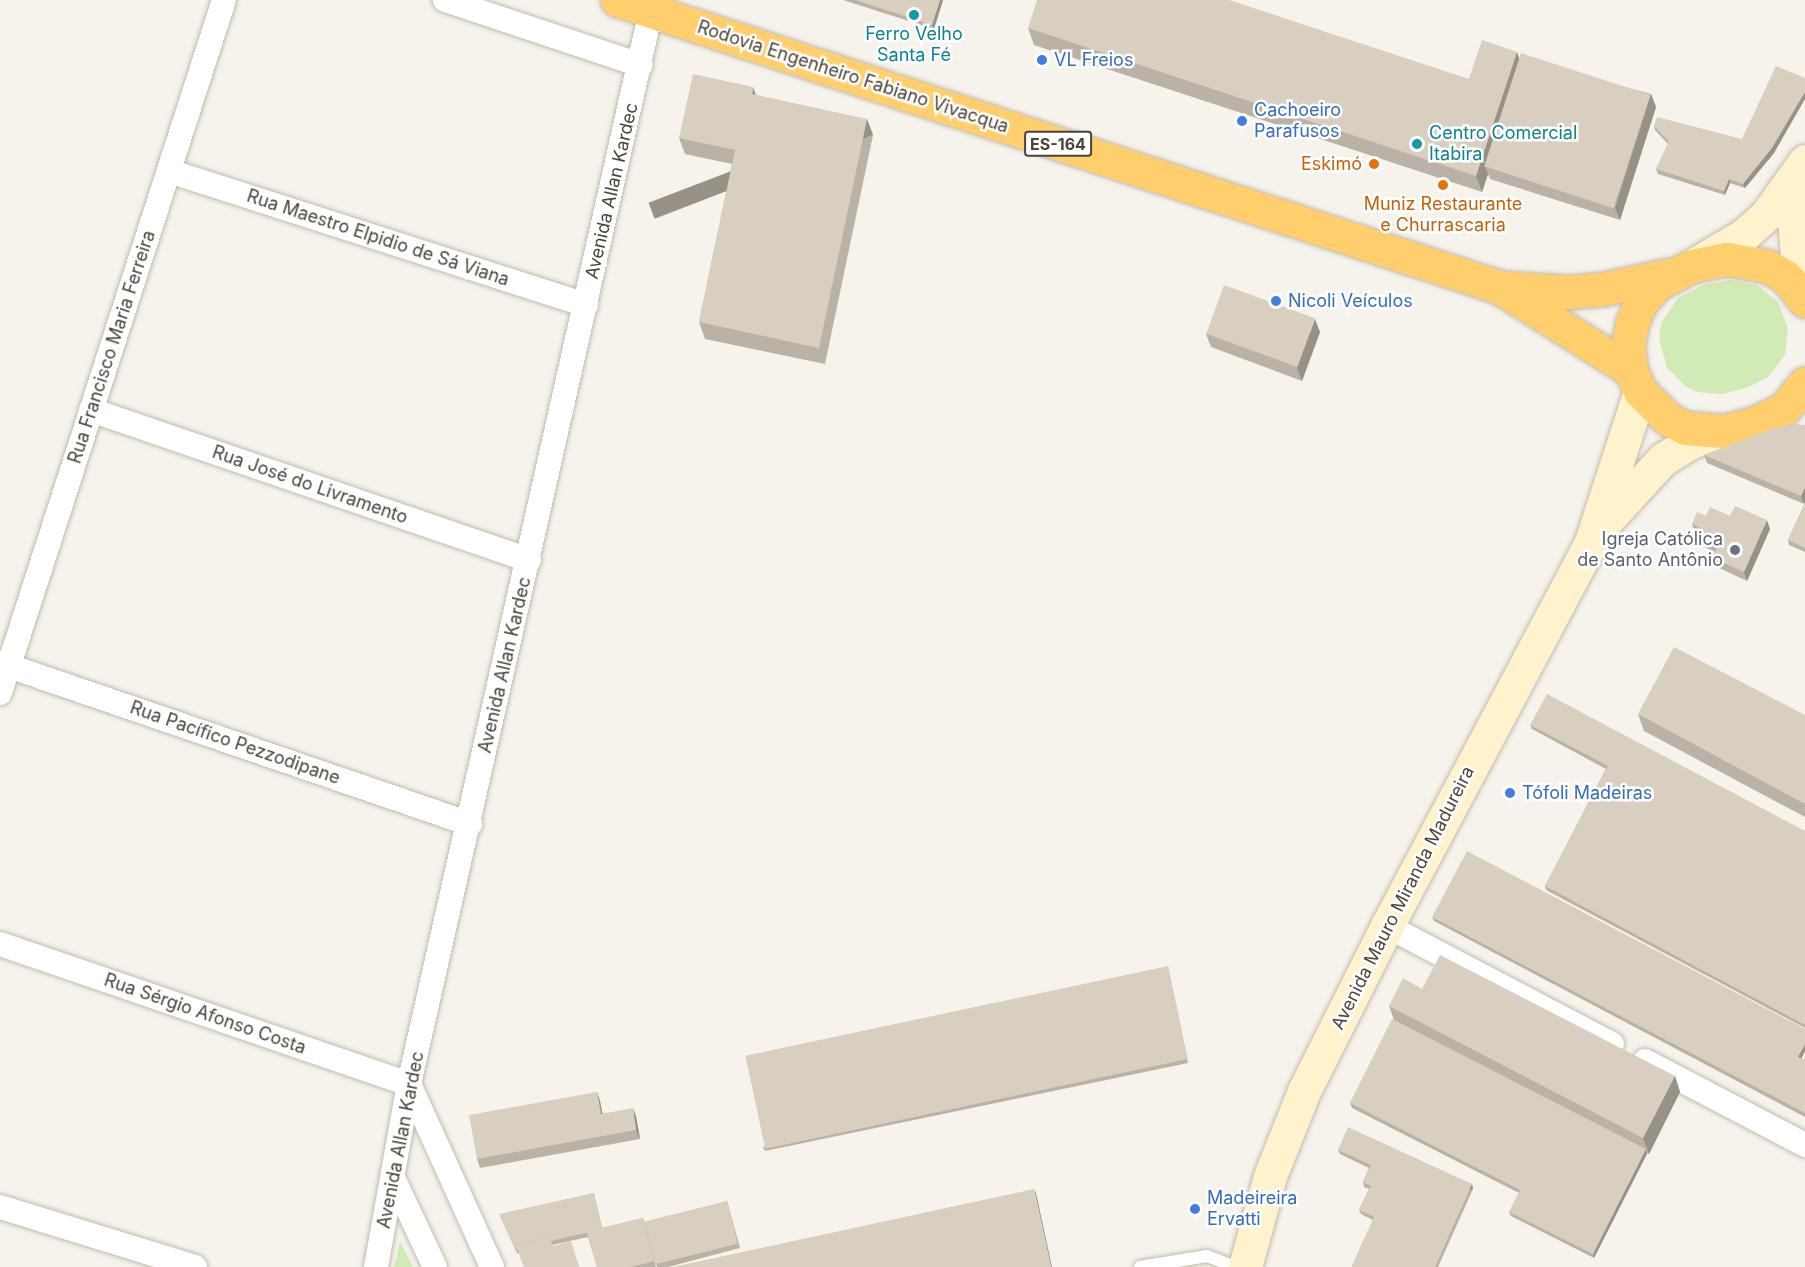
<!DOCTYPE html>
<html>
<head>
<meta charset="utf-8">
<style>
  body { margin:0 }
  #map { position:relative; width:1805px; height:1267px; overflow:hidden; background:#f6f3ec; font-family:Inter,sans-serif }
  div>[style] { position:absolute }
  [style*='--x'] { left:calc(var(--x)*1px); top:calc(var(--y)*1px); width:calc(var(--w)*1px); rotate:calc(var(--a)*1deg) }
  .green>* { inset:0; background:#d2eab5 }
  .roads { filter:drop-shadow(0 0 2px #c2bbae) drop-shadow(0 0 2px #c2bbae) }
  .lane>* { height:12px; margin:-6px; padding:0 6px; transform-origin:6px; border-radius:6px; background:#fff }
  .street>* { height:24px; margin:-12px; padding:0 12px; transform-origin:12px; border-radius:12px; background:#fff }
  .secondary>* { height:33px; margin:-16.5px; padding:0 16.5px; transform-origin:16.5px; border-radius:16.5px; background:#fff3cd }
  .highway>* { height:33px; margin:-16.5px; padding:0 16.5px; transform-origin:16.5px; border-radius:16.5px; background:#ffcf6e }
  .wall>* { inset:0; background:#bab2a6 }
  .shaded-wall>* { inset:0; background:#979187; transform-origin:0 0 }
  .building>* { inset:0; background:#d8cfc1; transform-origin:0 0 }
  .dots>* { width:16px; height:16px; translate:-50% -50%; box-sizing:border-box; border:3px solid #fff; border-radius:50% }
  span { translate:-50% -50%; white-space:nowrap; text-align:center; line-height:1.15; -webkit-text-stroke:5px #fff; paint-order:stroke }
  .shield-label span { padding:2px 4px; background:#fff; border:2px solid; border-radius:4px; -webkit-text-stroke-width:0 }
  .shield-label { font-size:16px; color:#4b4439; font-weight:700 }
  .culture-label { font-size:18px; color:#0d838f }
  .left { translate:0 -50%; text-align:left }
  .shop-label { font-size:18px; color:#366cbe }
  .street-label { font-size:18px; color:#4b4439 }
  .food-label { font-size:18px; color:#c56008 }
  .right { translate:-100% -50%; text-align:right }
  .worship-label { font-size:18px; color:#5b616d }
</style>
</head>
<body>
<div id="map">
  <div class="green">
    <div style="clip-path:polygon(1730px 280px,1757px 285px,1778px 302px,1788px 328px,1785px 355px,1768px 377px,1746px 388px,1722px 394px,1697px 392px,1685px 386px,1667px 368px,1659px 339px,1661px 323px,1678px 298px,1703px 285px)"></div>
    <div style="clip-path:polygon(400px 1241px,413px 1267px,394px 1267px)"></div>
  </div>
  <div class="roads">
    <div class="lane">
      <div style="--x:1140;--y:1267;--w:68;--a:-9.3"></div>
      <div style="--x:1207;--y:1256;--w:30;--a:21"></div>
    </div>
    <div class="street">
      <div style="--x:445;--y:0;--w:206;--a:18.4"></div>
      <div style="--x:169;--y:171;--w:438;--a:17.8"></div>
      <div style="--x:91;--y:410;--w:463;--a:18.9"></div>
      <div style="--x:0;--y:663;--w:497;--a:18.9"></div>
      <div style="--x:0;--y:693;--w:728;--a:-72.09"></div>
      <div style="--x:1387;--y:926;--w:254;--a:27.7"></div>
      <div style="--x:0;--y:944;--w:432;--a:18.9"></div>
      <div style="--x:409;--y:1084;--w:201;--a:65.6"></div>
      <div style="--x:1645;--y:1061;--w:181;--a:27.7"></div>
      <div style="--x:394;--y:1180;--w:96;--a:64.8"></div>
      <div style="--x:0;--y:1207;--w:204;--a:17.1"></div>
      <div style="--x:376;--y:1267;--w:186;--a:-79.8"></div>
      <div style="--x:409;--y:1084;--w:1100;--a:-77.29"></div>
    </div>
    <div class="secondary">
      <div style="--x:1692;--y:266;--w:61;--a:-30.8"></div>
      <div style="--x:1744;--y:235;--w:31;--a:-42"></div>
      <div style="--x:1767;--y:214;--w:65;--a:-54.4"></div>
      <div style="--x:1800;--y:293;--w:74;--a:-94.6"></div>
      <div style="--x:1794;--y:219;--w:47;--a:-81.3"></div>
      <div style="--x:1606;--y:521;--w:84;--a:-47.4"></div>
      <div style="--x:1663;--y:459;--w:35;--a:-31"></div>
      <div style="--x:1693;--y:441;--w:33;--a:-18"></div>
      <div style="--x:1245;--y:1267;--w:94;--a:-74.6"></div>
      <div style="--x:1270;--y:1176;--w:92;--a:-68.2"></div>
      <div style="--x:1304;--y:1091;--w:185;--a:-63.3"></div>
      <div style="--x:1387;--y:926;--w:435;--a:-62"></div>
      <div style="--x:1591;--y:542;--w:159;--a:-72"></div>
    </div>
    <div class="highway">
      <div style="--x:617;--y:0;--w:928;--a:18.02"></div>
      <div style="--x:1499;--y:287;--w:156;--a:32.2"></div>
      <div style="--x:1508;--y:288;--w:61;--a:3.8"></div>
      <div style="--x:1569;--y:292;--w:34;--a:-5"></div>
      <div style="--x:1603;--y:289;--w:66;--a:-12.2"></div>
      <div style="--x:1805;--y:301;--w:31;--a:-128"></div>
      <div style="--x:1786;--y:277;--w:22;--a:-150"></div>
      <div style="--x:1767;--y:266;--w:41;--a:-170.1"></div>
      <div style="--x:1727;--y:259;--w:36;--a:169"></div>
      <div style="--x:1692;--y:266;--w:38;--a:153"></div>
      <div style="--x:1658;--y:283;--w:25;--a:132"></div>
      <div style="--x:1641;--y:302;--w:23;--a:113"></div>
      <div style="--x:1632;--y:323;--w:23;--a:100"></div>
      <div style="--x:1628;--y:346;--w:24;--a:83"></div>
      <div style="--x:1631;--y:370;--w:23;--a:67"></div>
      <div style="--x:1640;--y:391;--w:40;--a:45"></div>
      <div style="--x:1668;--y:419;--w:20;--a:27"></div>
      <div style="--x:1686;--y:428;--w:38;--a:5"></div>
      <div style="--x:1724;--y:431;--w:32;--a:-14"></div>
      <div style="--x:1755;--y:423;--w:32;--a:-26"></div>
      <div style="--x:1784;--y:409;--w:33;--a:-51"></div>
    </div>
  </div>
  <div class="wall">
    <div style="clip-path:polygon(843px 0,943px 0,934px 29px)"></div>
    <div style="clip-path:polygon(1028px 28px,1469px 79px,1517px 52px,1519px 59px,1651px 94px,1656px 107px,1620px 220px,1490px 179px,1488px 174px,1482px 192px,1034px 45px)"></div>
    <div style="clip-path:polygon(756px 95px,873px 135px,825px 364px,705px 339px,699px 322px,732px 164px,685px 154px,679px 138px)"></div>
    <div style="clip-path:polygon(1654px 126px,1774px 153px,1745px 188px,1730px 183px,1725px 195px,1658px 174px,1656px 169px,1668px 144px,1655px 130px)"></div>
    <div style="clip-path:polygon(1320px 332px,1302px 381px,1211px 347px,1206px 334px)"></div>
    <div style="clip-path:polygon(1793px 424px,1804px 504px,1707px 463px,1704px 455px)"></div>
    <div style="clip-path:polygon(1805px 503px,1805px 552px,1789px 545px,1788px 540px)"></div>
    <div style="clip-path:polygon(1706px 516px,1730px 516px,1770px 529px,1747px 581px,1715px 566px,1712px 558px,1715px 552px,1700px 545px,1696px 536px,1697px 534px,1695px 533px,1692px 524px)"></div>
    <div style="clip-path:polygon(1638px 714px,1805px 715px,1805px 817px,1644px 731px)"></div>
    <div style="clip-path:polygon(1530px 725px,1805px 831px,1805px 1028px,1546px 890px,1545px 886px,1606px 769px,1532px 729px)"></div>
    <div style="clip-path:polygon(1432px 917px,1805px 1051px,1801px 1058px,1805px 1060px,1805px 1117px,1434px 921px)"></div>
    <div style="clip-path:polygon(1168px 966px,1188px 1063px,765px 1151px,763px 1147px)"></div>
    <div style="clip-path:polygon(1422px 989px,1675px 1076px,1680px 1092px,1649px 1154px,1647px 1153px,1594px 1258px,1511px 1216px,1509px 1212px,1519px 1193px,1352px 1108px,1350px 1103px,1394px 1020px,1389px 1006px)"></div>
    <div style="clip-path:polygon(597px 1092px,600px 1101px,602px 1113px,636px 1116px,640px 1139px,480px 1168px,477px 1159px)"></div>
    <div style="clip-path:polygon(1338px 1150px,1472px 1184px,1473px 1189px,1438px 1267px,1353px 1267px,1352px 1266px,1373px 1220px,1361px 1214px,1359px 1210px,1369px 1189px,1364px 1187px,1363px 1182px,1369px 1168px,1340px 1154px)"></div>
    <div style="clip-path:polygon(594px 1193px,602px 1228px,643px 1218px,646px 1227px,727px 1201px,740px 1248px,668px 1267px,657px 1267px,646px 1227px,656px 1267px,597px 1267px,588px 1237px,552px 1245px,580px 1267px,517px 1253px,501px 1218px)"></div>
  </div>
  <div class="shaded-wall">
    <div style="clip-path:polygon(940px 0,943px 0,934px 29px,932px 25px)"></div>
    <div style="clip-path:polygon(1517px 52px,1523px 68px,1485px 166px,1488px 174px,1482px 192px,1476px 176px)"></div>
    <div style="clip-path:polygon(753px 87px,759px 103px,752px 94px)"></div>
    <div style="clip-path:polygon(1805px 92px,1805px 99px,1774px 153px,1745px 188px,1743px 184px)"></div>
    <div style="clip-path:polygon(1651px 94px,1656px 107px,1620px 220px,1615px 208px)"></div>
    <div style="left:867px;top:119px;width:17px;height:234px;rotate:69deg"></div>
    <div style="clip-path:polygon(1729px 179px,1730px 183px,1725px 195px,1724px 191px)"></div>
    <div style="clip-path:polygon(1315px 319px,1320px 332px,1302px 381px,1297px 368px)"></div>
    <div style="clip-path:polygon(1805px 487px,1805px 502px,1804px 504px,1801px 496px)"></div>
    <div style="clip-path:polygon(1767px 520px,1770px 529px,1747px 581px,1744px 572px)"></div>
    <div style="clip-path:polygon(1805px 1044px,1805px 1051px,1800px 1061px,1798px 1057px)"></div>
    <div style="clip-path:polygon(1675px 1076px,1680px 1092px,1649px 1154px,1643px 1138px)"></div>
    <div style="clip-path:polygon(597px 1092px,600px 1101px,604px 1122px,601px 1114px)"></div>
    <div style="clip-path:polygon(633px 1108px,636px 1116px,640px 1139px,636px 1130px)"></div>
    <div style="clip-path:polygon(1646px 1149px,1647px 1154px,1594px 1258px,1593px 1254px)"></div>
    <div style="left:1472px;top:1184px;width:5px;height:91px;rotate:79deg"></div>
    <div style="clip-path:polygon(1034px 1189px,1036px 1193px,1052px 1267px,1051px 1267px)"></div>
  </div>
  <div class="building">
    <div style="clip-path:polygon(855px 0,940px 0,932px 25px)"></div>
    <div style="clip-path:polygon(1037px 0,1229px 0,1469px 79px,1482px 40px,1517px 52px,1476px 176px,1028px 28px)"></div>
    <div style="left:1521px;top:53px;width:136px;height:119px;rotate:18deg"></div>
    <div style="clip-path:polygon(1776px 66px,1805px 78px,1805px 92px,1772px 148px,1743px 184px,1729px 179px,1724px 191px,1656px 169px,1669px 142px,1654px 126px,1657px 117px,1742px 139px)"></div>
    <div style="clip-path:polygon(693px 74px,753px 87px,752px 94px,867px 119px,819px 348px,699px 322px,735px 150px,679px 138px)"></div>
    <div style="left:1224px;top:285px;width:97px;height:52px;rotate:20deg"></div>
    <div style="clip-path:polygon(1793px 424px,1805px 425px,1805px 487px,1801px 496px,1704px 455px,1774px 428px)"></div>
    <div style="clip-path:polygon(1805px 503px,1805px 548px,1788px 540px)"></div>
    <div style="clip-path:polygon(1735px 506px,1767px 520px,1744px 572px,1712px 558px,1718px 546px,1696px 536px,1700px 528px,1692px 524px,1697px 512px,1706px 516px,1710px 507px,1730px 516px)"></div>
    <div style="clip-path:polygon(1674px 647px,1805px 715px,1805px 804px,1638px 714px)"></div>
    <div style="clip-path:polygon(1547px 694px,1805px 831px,1805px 1025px,1545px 886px,1608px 766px,1530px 725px)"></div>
    <div style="clip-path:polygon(1467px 851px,1805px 1029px,1805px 1044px,1798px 1057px,1805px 1060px,1805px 1113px,1432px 917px)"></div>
    <div style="clip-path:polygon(1440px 955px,1675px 1076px,1643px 1138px,1389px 1006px,1403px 978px,1422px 989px)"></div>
    <div style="left:1168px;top:966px;width:95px;height:432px;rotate:78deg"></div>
    <div style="clip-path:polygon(1392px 1019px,1646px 1149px,1593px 1254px,1509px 1212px,1520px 1190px,1350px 1103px)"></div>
    <div style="clip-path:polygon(597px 1092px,601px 1114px,633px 1108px,636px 1130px,477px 1159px,469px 1115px)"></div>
    <div style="clip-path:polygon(1348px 1127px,1472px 1184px,1435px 1267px,1355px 1267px,1352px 1266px,1374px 1217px,1359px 1210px,1371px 1186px,1363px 1182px,1371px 1165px,1338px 1150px)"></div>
    <div style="clip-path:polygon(1034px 1189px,1051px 1267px,673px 1267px)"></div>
    <div style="clip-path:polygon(594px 1193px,602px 1229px,551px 1241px,549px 1237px,515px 1244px,517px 1248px,516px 1249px,499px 1214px)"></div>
    <div style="left:727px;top:1201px;width:44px;height:85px;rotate:76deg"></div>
    <div style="clip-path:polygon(643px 1218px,654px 1261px,631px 1267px,597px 1267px,587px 1232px)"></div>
    <div style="clip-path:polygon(549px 1237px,553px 1246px,571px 1241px,579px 1267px,524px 1267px,515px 1244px)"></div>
  </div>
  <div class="dots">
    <div style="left:914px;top:15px;background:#0f9aa8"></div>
    <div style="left:1042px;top:60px;background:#3f7fe0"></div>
    <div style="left:1242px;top:121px;background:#3f7fe0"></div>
    <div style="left:1417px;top:144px;background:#0f9aa8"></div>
    <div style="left:1374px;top:164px;background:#e8710a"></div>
    <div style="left:1443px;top:185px;background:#e8710a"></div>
    <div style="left:1276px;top:301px;background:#3f7fe0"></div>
    <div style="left:1735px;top:550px;background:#6b7280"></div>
    <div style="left:1510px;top:793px;background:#3f7fe0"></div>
    <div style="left:1195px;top:1209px;background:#3f7fe0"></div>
  </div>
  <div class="shield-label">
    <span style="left:1058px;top:144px">ES-164</span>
  </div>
  <div class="culture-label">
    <span style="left:914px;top:45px">Ferro Velho<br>Santa Fé</span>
    <span class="left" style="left:1429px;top:144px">Centro Comercial<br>Itabira</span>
  </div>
  <div class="shop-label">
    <span class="left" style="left:1054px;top:60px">VL Freios</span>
    <span class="left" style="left:1254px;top:121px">Cachoeiro<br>Parafusos</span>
    <span class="left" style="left:1288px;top:301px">Nicoli Veículos</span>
    <span class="left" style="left:1522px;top:793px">Tófoli Madeiras</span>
    <span class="left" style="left:1207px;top:1209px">Madeireira<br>Ervatti</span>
  </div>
  <div class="street-label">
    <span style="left:853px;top:77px;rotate:18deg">Rodovia Engenheiro Fabiano Vivacqua</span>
    <span style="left:612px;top:191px;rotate:-77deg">Avenida Allan Kardec</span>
    <span style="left:378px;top:238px;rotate:18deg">Rua Maestro Elpidio de Sá Viana</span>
    <span style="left:112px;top:347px;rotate:-72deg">Rua Francisco Maria Ferreira</span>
    <span style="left:310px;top:485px;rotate:19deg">Rua José do Livramento</span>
    <span style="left:505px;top:665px;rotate:-77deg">Avenida Allan Kardec</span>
    <span style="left:235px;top:743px;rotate:19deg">Rua Pacífico Pezzodipane</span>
    <span style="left:1403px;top:898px;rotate:-63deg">Avenida Mauro Miranda Madureira</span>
    <span style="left:205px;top:1014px;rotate:19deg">Rua Sérgio Afonso Costa</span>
    <span style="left:401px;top:1140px;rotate:-79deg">Avenida Allan Kardec</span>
  </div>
  <div class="food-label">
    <span class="right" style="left:1362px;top:164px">Eskimó</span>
    <span style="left:1443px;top:215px">Muniz Restaurante<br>e Churrascaria</span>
  </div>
  <div class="worship-label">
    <span class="right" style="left:1723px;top:550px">Igreja Católica<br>de Santo Antônio</span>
  </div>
</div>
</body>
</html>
